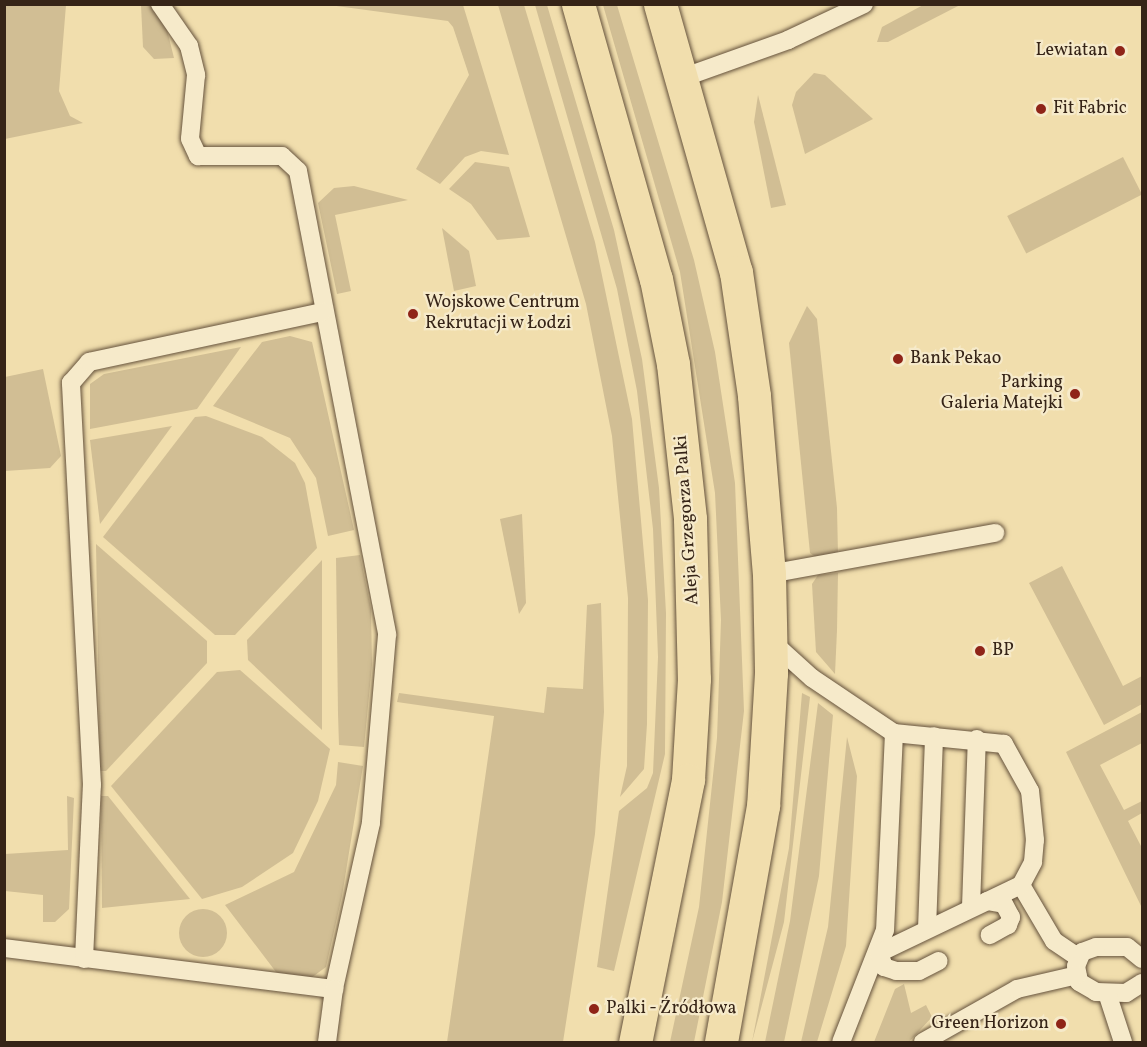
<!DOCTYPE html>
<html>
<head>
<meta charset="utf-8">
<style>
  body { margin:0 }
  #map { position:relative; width:1147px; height:1047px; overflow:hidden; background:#f1dead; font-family:Vollkorn,serif }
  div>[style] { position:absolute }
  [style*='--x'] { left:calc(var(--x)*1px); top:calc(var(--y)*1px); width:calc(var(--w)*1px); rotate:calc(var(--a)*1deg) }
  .green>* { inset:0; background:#d1be94; transform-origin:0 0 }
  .round { border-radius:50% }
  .roads { filter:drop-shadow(0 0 2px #65523c) drop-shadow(0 0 2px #65523c) }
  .service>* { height:18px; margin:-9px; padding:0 9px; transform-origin:9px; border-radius:9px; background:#f6eaca }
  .primary>* { height:33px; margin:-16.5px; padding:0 16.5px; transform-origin:16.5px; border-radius:16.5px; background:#f1dead }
  .dots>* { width:16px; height:16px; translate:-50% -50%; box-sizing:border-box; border:3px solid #f6eaca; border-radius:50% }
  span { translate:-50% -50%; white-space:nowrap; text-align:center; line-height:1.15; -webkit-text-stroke:4.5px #f6eaca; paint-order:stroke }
  .poi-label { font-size:18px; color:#362417 }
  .right { translate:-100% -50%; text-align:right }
  .left { translate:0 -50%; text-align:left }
  .street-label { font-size:18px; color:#362417 }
  .frame { position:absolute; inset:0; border:6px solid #362417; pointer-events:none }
</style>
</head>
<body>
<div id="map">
  <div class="green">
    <div style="clip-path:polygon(5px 4px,66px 5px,59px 91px,70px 116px,83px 123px,5px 139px)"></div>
    <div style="clip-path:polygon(925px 4px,960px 5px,888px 42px,877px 42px,882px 27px)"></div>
    <div style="clip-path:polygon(141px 5px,150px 5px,164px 18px,174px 58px,154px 59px,143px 47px)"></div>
    <div style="clip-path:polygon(329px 5px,463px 5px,509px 155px,481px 151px,465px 157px,440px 184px,416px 169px,469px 75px,453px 27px,448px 21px)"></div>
    <div style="clip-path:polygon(498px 5px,524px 5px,595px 242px,632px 419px,648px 600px,647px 724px,644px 769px,620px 797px,627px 766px,628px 598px,612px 436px,586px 304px)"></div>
    <div style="clip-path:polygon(535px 5px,547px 5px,614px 230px,642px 359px,659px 488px,666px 613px,665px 754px,614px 971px,597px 967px,619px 811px,647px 788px,653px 773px,658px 657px,653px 529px,637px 391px,617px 289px)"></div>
    <div style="clip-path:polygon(603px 5px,617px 5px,694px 260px,715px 352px,735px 483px,744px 711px,722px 902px,694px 1042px,670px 1042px,699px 907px,717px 738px,721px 620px,715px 493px,680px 272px)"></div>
    <div style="clip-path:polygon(814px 73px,825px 75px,873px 119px,805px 154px,792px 105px,796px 92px)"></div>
    <div style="clip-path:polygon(758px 95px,786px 205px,771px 208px,754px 122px)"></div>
    <div style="left:1123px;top:157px;width:42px;height:130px;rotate:63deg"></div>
    <div style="clip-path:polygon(475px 162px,509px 167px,530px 237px,497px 240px,471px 204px,449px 189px)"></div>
    <div style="clip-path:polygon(354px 186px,408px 200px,335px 215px,351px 291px,337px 294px,318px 203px,334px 188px)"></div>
    <div style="clip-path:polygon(442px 228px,469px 251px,476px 286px,454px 291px)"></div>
    <div style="clip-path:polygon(807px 306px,817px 319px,837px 508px,838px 555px,817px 558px,810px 553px,789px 343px)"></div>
    <div style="clip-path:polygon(290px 336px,312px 342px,354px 530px,328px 536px,316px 478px,290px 438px,213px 406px,262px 342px)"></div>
    <div style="clip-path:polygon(241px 347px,197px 409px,90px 429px,90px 384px,104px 374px)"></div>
    <div style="clip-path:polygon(43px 369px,61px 456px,50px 468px,5px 471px,5px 377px)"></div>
    <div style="clip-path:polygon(206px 416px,262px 437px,295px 463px,305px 483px,317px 548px,235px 635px,215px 635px,103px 537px,195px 417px)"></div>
    <div style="clip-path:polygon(172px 426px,100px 524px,90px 440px)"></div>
    <div style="clip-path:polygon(522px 514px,526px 603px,519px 614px,500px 519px)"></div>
    <div style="clip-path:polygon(96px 544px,207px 641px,207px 663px,106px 771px,100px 771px)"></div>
    <div style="clip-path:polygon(360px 555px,371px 609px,372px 665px,364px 747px,339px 745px,338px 714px,336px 558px)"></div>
    <div style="clip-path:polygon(322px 560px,322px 730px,248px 660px,247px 640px)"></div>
    <div style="clip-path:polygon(1062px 566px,1123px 686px,1142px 676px,1142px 704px,1104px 725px,1029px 583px)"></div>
    <div style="clip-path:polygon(838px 573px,837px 630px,835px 674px,816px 652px,812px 584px,818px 575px)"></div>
    <div style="clip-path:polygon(601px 603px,604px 712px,595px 834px,563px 1042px,447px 1042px,494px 716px,397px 702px,399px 693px,544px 713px,547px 687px,583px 689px,587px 605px)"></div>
    <div style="clip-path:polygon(240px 670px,330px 749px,318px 801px,293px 853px,242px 887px,202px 899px,111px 786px,217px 672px)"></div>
    <div style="clip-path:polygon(802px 693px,810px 697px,784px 922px,752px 1042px,789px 848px)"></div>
    <div style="clip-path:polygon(818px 703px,833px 715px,819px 876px,784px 1042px,765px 1042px,790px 921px)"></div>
    <div style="clip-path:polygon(1142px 712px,1142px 743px,1100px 765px,1124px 810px,1142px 801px,1142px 813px,1128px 821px,1142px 848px,1142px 908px,1066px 752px)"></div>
    <div style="clip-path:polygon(847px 737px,857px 776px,846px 946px,817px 1042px,801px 1042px,828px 927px)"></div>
    <div style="clip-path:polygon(338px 762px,363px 766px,342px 896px,326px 967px,311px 978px,294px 977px,276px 972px,225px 905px,294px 872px,336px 785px)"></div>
    <div style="clip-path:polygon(67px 796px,74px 798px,69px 909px,55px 922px,43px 922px,43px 895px,5px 891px,5px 854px,68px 850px)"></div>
    <div style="clip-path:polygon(101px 796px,108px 796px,190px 899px,102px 908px)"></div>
    <div class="round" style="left:179px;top:909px;width:48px;height:48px"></div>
    <div style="clip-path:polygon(904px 984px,911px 1013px,926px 1005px,932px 1017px,909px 1042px,874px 1042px,895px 989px)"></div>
  </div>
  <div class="roads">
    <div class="service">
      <div style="--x:160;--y:4;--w:51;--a:55.4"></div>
      <div style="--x:189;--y:46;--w:30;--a:76"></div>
      <div style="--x:196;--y:75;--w:64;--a:95.4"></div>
      <div style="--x:190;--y:139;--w:19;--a:65"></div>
      <div style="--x:198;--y:156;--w:84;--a:0"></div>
      <div style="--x:282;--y:156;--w:22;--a:43"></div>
      <div style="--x:298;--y:171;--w:472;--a:79.1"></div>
      <div style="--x:387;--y:635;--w:189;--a:94.9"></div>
      <div style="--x:371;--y:823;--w:170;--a:102.6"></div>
      <div style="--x:682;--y:78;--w:113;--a:-19.7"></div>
      <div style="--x:788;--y:40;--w:84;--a:-25.3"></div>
      <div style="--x:769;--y:574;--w:230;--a:-10.3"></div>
      <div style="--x:771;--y:641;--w:55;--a:42.1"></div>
      <div style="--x:812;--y:678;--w:99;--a:33.9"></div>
      <div style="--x:894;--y:733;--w:197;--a:92.6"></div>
      <div style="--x:885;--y:930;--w:120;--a:111.4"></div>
      <div style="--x:1021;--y:885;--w:65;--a:59.5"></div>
      <div style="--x:1054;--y:941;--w:29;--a:34"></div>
      <div style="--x:987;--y:901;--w:17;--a:10"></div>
      <div style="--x:1004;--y:904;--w:15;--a:62"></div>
      <div style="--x:1011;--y:917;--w:9;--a:111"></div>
      <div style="--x:1008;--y:925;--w:21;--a:151"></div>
      <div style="--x:971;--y:907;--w:168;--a:-88"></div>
      <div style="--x:927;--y:929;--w:193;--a:-87.9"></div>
      <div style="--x:4;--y:948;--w:333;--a:7.1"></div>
      <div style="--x:334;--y:989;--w:53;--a:97.5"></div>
      <div style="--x:879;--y:953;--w:157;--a:-25.6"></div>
      <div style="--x:1021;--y:885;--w:26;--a:-62"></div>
      <div style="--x:1033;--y:862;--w:22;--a:-85"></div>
      <div style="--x:1035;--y:840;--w:49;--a:-95.8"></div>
      <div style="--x:1030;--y:791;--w:54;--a:-119"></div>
      <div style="--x:1004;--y:744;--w:111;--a:-174.3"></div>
      <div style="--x:879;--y:953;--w:15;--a:70"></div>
      <div style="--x:884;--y:967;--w:13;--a:18"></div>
      <div style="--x:896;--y:971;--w:23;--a:0"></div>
      <div style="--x:919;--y:971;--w:22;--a:-27"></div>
      <div style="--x:84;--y:959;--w:174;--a:-87.4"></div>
      <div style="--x:92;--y:785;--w:403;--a:-93"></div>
      <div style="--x:71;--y:383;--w:28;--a:-49"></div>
      <div style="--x:89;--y:362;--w:239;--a:-12.1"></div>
      <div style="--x:1142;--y:959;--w:19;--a:-141"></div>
      <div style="--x:1127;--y:947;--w:31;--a:180"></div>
      <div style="--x:1096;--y:947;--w:15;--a:160"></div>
      <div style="--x:1082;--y:952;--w:15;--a:113"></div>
      <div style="--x:1076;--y:966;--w:16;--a:79"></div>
      <div style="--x:1079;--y:982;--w:20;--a:30"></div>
      <div style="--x:1096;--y:992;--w:30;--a:2"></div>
      <div style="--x:1126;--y:993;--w:19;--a:-32"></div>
      <div style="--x:1107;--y:993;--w:52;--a:71.9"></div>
      <div style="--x:923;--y:1042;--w:108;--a:-29.4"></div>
      <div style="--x:1017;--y:989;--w:62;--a:-13.1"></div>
    </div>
    <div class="primary">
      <div style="--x:578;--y:4;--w:286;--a:74.2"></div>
      <div style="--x:656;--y:279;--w:87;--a:78.7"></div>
      <div style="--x:673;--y:364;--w:156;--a:83.7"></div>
      <div style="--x:690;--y:519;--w:160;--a:88.6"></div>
      <div style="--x:694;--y:679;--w:101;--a:93.4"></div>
      <div style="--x:688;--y:780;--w:267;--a:101.4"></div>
      <div style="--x:660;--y:4;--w:279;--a:74.2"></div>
      <div style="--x:736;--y:272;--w:125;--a:81.7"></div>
      <div style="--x:754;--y:396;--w:179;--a:85.2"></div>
      <div style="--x:769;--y:574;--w:99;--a:88.8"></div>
      <div style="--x:771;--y:673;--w:133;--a:93.4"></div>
      <div style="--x:763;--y:806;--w:240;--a:100.1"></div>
    </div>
  </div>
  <div class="dots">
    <div style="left:1120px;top:51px;background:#8f2418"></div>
    <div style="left:1041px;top:109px;background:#8f2418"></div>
    <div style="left:413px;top:314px;background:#8f2418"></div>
    <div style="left:898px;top:359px;background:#8f2418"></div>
    <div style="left:1075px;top:394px;background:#8f2418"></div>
    <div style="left:980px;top:651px;background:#8f2418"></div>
    <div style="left:594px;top:1009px;background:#8f2418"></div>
    <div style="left:1061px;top:1024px;background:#8f2418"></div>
  </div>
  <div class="poi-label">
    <span class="right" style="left:1108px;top:51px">Lewiatan</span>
    <span class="left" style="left:1053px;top:109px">Fit Fabric</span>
    <span class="left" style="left:425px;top:314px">Wojskowe Centrum<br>Rekrutacji w Łodzi</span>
    <span class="left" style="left:910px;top:359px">Bank Pekao</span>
    <span class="right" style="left:1063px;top:394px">Parking<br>Galeria Matejki</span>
    <span class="left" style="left:992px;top:651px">BP</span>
    <span class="left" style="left:606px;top:1009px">Palki - Źródłowa</span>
    <span class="right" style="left:1049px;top:1024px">Green Horizon</span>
  </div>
  <div class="street-label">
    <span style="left:688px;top:520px;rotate:-94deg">Aleja Grzegorza Palki</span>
  </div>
  <div class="frame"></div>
</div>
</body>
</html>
